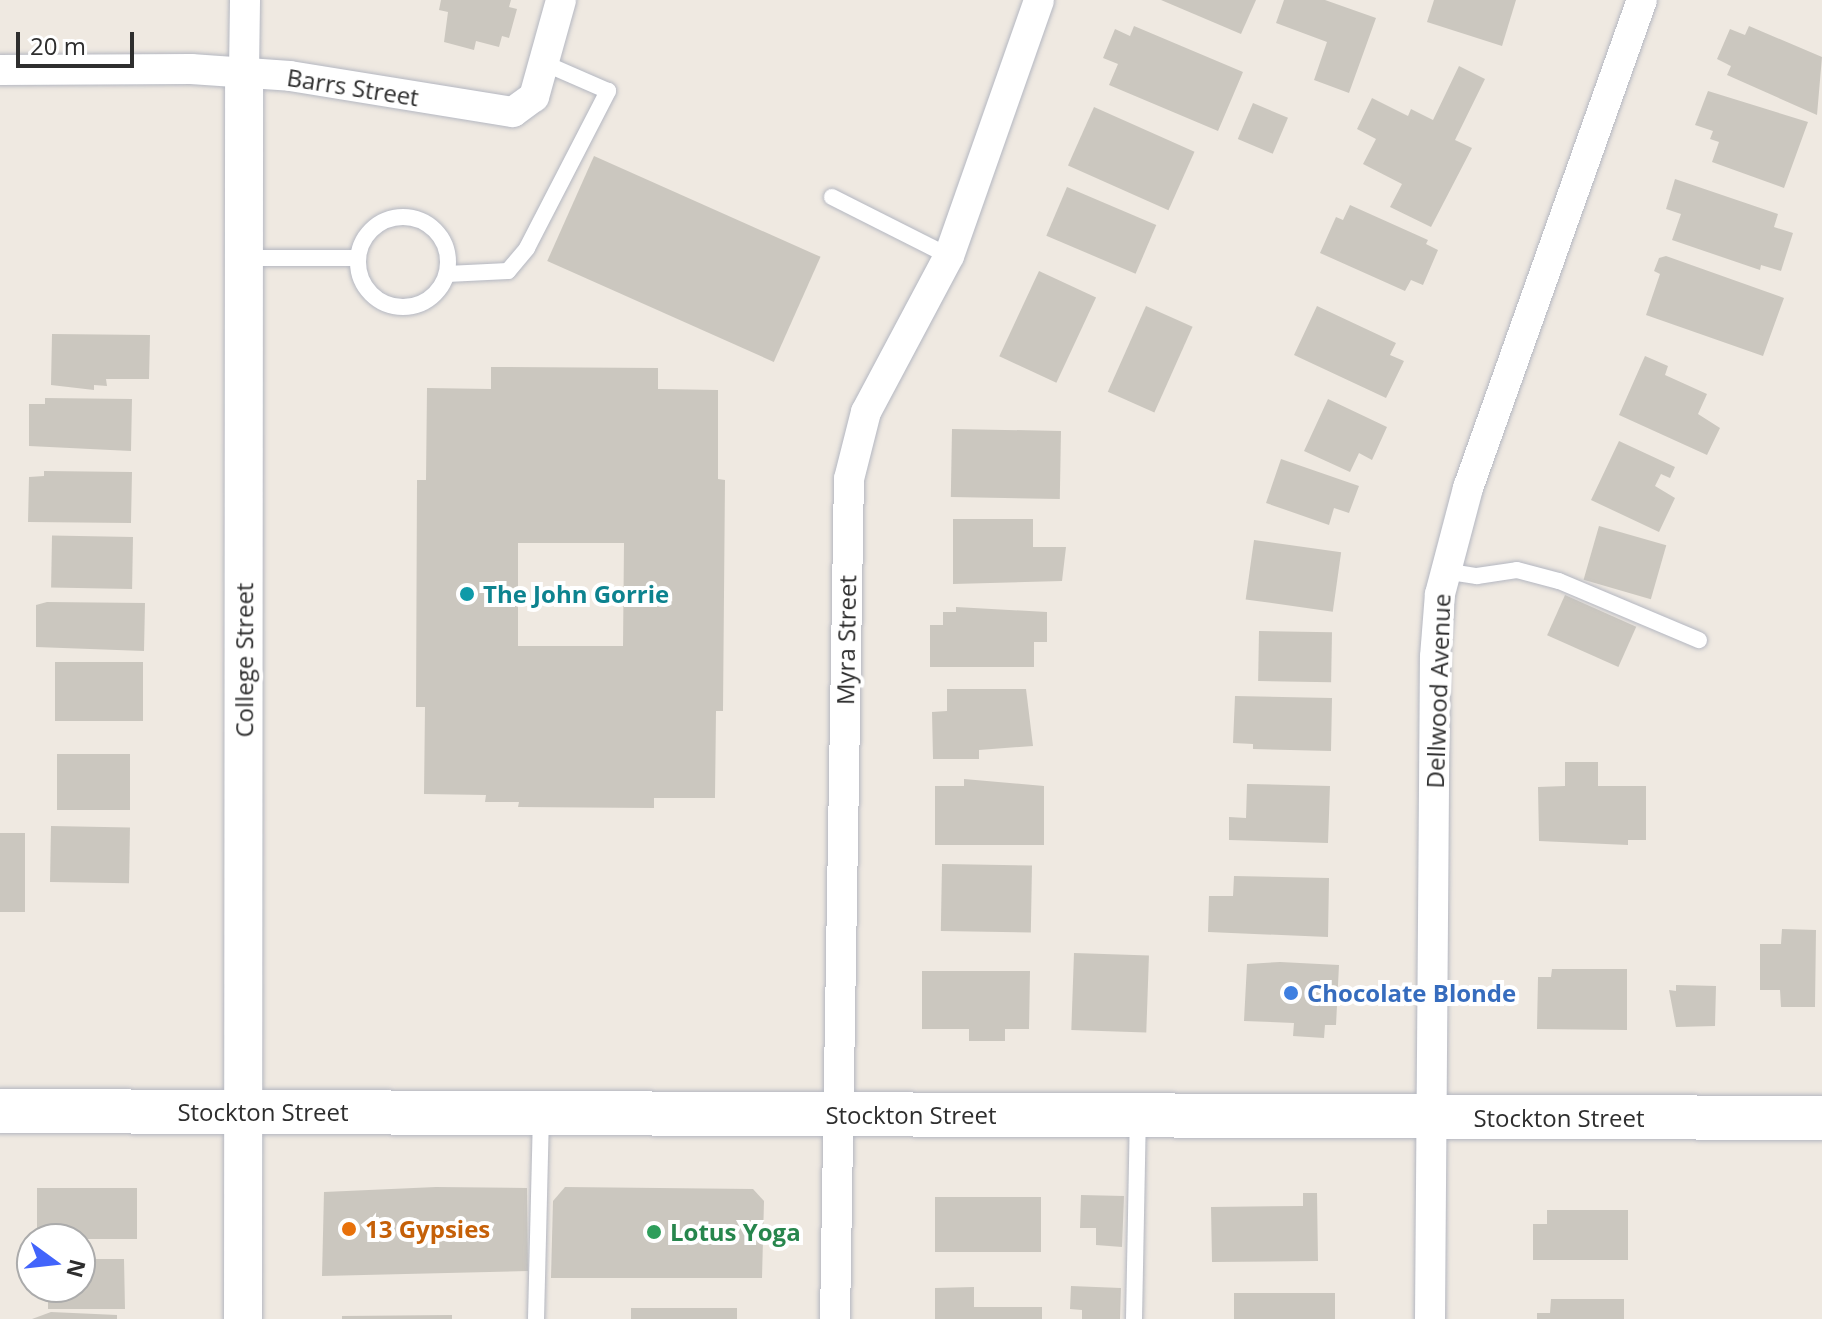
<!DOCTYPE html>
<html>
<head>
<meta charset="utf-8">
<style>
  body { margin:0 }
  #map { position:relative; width:1822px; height:1319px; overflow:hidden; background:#efe9e1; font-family:"Open Sans",sans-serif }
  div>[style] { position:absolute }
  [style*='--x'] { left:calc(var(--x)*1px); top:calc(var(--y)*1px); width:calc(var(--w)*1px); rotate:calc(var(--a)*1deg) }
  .building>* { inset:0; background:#cbc7bf; transform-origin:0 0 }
  .roads { filter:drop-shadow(0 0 2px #b4b7c1) drop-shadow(0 0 2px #b4b7c1) }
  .service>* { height:16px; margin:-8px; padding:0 8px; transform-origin:8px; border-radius:8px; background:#fff }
  .service>.ring { margin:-8px; padding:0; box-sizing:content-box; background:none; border:16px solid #fff; border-radius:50% }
  .minor>* { height:30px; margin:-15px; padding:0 15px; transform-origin:15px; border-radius:15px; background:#fff }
  .tertiary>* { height:38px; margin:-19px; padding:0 19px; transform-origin:19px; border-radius:19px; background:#fff }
  .secondary>* { height:44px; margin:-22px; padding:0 22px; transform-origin:22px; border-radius:22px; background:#fff }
  .dots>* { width:22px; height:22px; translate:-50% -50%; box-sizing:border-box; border:4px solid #fff; border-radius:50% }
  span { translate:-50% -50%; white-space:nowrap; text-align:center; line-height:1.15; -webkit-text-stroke:8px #fff; paint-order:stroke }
  .street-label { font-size:24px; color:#2e2e2e }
  .culture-label { font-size:24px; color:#0d838f; font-weight:700 }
  .left { translate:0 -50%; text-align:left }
  .shop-label { font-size:24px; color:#366cbe; font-weight:700 }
  .food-label { font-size:24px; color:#c56008; font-weight:700 }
  .leisure-label { font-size:24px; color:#27864d; font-weight:700 }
  .north { position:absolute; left:16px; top:1223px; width:80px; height:80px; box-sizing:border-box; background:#fff; border:2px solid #ababab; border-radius:50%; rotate:105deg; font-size:22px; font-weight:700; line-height:32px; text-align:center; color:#2e2e2e }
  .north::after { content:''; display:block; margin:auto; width:28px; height:36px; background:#4264fb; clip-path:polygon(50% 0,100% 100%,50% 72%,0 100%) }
  .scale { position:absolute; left:16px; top:32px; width:118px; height:36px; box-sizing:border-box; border:4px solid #2e2e2e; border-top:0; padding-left:10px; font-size:24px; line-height:28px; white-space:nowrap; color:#2e2e2e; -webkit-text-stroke:6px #fff; paint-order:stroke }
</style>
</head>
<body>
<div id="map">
  <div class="building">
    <div style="clip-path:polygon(441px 0,511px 0,509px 7px,517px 9px,509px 38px,502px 36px,499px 47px,476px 41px,474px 50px,444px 42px,448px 12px,439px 10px)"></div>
    <div style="clip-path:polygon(1161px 0,1256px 0,1241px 34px)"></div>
    <div style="clip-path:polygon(1284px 0,1325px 0,1376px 18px,1349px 93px,1314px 80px,1327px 42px,1276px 23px)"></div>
    <div style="clip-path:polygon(1434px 0,1516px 0,1502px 46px,1427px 22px)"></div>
    <div style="clip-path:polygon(1134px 26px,1243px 72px,1218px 131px,1109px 85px,1118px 64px,1103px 58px,1115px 29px,1130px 36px)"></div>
    <div style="clip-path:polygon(1749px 26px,1822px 57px,1817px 115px,1727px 75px,1731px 66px,1717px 59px,1730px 29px,1745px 35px)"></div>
    <div style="clip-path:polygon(1459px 66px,1485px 79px,1455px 140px,1472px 148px,1431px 227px,1390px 207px,1402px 184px,1363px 164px,1376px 139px,1357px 129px,1372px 98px,1408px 116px,1411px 109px,1433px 120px)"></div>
    <div style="clip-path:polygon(1708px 91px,1808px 122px,1784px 188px,1712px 162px,1719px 142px,1710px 139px,1713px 131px,1695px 125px)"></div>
    <div style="left:1253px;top:103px;width:38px;height:39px;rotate:23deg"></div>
    <div style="left:1094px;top:107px;width:110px;height:64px;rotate:24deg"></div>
    <div style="left:594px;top:156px;width:248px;height:115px;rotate:24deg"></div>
    <div style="clip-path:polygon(1675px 179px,1778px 214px,1774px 227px,1793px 233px,1781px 271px,1761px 265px,1760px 270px,1672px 240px,1681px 214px,1666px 209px)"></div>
    <div style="left:1067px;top:187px;width:97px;height:53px;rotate:23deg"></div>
    <div style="clip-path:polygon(1350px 205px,1428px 240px,1426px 244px,1438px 250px,1423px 285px,1411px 280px,1405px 291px,1320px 253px,1336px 217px,1343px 220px)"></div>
    <div style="clip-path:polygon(1666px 256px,1784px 298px,1763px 356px,1646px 315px,1660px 274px,1654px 271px,1659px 258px)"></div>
    <div style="left:1039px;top:271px;width:63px;height:94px;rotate:25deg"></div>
    <div style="left:1146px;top:306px;width:51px;height:94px;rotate:24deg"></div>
    <div style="clip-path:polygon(1317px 306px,1396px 343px,1390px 355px,1404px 361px,1386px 398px,1294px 355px)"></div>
    <div style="clip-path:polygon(52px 334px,150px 335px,149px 379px,106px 379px,107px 386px,94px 385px,94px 390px,51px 385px)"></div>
    <div style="clip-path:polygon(1645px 356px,1668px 366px,1665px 375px,1707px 394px,1698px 414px,1720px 428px,1707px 455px,1619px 415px)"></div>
    <div style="clip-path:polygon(evenodd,491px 367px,658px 368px,658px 389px,718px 390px,718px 479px,725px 480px,723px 711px,716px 711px,715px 798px,654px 798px,654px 808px,518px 807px,519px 802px,485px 802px,486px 795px,424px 794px,425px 707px,416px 707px,417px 480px,426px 480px,427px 388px,491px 389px,491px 367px,518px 543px,624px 543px,623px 646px,518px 646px,518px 543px)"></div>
    <div style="clip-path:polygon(45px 398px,132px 399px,131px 451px,29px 446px,29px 404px,45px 404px)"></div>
    <div style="clip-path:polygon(1328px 399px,1387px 427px,1372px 460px,1359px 453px,1350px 472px,1304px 451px)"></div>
    <div style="left:952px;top:429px;width:109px;height:68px;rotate:1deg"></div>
    <div style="clip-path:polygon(1619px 441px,1675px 467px,1670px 478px,1661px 474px,1655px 486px,1675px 498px,1659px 532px,1591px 500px)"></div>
    <div style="clip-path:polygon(1281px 459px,1359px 486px,1349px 513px,1334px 508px,1329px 525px,1266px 503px)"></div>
    <div style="clip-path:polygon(44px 471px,132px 472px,131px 523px,28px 522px,29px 477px,44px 476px)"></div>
    <div style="clip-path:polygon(953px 519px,1033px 519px,1033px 547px,1066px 547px,1062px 581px,953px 584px)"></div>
    <div style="left:1599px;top:526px;width:70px;height:56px;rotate:16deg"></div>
    <div style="left:133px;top:537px;width:52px;height:81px;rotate:91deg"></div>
    <div style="left:1254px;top:540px;width:88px;height:60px;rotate:8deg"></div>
    <div style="left:1565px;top:595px;width:78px;height:44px;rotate:24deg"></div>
    <div style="clip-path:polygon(47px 602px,145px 603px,144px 651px,36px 647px,36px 605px)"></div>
    <div style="clip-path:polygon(956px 607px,1047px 612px,1047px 642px,1034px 642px,1034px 667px,930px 667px,930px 625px,943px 625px,943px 612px,956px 612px)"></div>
    <div style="left:1259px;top:631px;width:73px;height:50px;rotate:1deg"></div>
    <div style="left:55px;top:662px;width:88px;height:59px"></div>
    <div style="clip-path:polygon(947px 689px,1026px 689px,1033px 746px,979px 750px,979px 759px,933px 759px,932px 712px,947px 711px)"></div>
    <div style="clip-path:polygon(1235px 696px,1332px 698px,1331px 751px,1253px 749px,1253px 744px,1233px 743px)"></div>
    <div style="left:57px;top:754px;width:73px;height:56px"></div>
    <div style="clip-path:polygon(1565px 762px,1598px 762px,1598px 786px,1646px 786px,1646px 840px,1628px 840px,1628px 845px,1539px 841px,1538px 787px,1565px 786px)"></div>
    <div style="clip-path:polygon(964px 779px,1044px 786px,1044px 845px,935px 845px,935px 786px,964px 786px)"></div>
    <div style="clip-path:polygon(1247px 784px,1330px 786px,1328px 843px,1229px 840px,1229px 817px,1246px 818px)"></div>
    <div style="left:51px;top:826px;width:79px;height:56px;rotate:1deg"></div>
    <div style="left:0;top:833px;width:25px;height:79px"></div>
    <div style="left:942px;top:864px;width:90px;height:67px;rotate:1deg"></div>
    <div style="clip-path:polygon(1234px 876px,1329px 878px,1328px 937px,1208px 932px,1209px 896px,1233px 896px)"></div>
    <div style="clip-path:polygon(1782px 929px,1816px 930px,1815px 1007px,1781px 1007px,1780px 990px,1760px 990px,1760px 944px,1781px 944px)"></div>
    <div style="left:1074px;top:953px;width:75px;height:77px;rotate:2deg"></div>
    <div style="clip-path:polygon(1280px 962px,1339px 965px,1336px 1025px,1325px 1025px,1324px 1038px,1293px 1036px,1294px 1023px,1244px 1021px,1247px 964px)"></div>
    <div style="clip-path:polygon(1552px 969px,1627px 969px,1627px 1030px,1537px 1029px,1538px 977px,1551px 977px)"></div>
    <div style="clip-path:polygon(922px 971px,1030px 971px,1029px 1029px,1005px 1029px,1005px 1041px,969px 1041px,969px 1029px,922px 1029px)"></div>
    <div style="clip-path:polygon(1676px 985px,1716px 986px,1715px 1026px,1676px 1027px,1669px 990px,1676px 991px)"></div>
    <div style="clip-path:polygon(436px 1187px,527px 1188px,528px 1271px,322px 1276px,324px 1192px)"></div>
    <div style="clip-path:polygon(565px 1187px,753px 1189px,764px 1201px,762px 1278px,551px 1278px,553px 1201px)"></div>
    <div style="left:37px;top:1188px;width:100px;height:51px"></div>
    <div style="clip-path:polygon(1303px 1193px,1317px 1193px,1318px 1261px,1212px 1262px,1211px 1207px,1303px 1206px)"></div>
    <div style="clip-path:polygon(1081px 1195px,1124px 1196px,1122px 1247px,1096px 1245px,1096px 1228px,1080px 1228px)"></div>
    <div style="left:1041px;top:1197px;width:55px;height:106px;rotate:90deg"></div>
    <div style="clip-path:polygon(1547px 1210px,1628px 1210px,1628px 1260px,1533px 1260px,1533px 1224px,1547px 1224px)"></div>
    <div style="clip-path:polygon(80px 1259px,124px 1259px,125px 1309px,48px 1309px,48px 1287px,80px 1287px)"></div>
    <div style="clip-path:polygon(1071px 1286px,1121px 1288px,1120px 1319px,1082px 1319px,1082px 1310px,1070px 1309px)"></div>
    <div style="clip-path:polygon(974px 1287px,974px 1307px,1042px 1307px,1042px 1319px,935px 1319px,935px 1288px)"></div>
    <div style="left:1234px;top:1293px;width:101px;height:26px"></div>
    <div style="clip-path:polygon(1551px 1299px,1624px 1299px,1624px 1319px,1537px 1319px,1537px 1313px,1550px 1313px)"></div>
    <div style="left:737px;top:1308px;width:11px;height:106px;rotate:90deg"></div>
    <div style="clip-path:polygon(51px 1312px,117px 1315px,117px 1319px,32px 1319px)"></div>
    <div style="clip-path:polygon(452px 1315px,452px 1319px,342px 1319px,342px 1316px)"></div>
  </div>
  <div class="roads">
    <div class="service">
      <div style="--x:832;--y:197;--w:131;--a:26.8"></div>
      <div class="ring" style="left:358px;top:217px;width:74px;height:74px"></div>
      <div style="--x:243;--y:258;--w:115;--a:0"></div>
      <div style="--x:447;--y:274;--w:61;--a:-2.8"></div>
      <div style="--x:508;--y:271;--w:30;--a:-50"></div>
      <div style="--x:527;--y:248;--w:177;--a:-62.7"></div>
      <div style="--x:608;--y:91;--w:70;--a:-156.4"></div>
      <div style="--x:1444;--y:571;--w:33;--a:9"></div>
      <div style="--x:1477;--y:576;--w:40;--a:-8.5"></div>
      <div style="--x:1517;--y:570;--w:43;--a:14.7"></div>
      <div style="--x:1559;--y:581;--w:152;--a:22.9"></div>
      <div style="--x:536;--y:1319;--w:204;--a:-88.6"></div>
      <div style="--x:1134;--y:1319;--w:202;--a:-88.9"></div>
    </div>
    <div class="minor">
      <div style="--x:0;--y:70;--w:191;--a:-0.3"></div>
      <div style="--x:191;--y:69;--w:99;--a:4"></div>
      <div style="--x:290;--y:76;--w:226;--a:9.2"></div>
      <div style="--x:513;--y:112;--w:26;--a:-36"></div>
      <div style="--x:534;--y:97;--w:101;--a:-74.4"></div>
      <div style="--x:244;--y:73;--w:73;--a:-89.2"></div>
      <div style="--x:835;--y:1319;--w:840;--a:-89.05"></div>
      <div style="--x:849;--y:479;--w:69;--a:-75.8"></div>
      <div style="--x:866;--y:412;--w:177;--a:-62"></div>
      <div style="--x:949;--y:256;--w:271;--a:-70.6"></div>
      <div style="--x:1430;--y:1319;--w:662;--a:-89.57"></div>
      <div style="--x:1435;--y:657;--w:63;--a:-85.5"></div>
      <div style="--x:1440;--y:594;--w:110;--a:-75.2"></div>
      <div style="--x:1468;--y:488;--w:518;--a:-70.38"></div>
    </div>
    <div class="tertiary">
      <div style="--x:243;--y:1319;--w:1246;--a:-89.95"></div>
    </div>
    <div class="secondary">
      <div style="--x:0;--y:1111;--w:1822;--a:0.22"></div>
    </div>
  </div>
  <div class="dots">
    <div style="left:467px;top:594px;background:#0f9aa8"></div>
    <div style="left:1291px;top:993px;background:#3f7fe0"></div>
    <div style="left:349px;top:1229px;background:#e8710a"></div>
    <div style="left:654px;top:1232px;background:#2e9e5b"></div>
  </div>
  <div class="street-label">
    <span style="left:353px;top:87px;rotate:9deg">Barrs Street</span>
    <span style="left:846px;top:640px;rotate:-89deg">Myra Street</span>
    <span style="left:244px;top:660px;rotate:-90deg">College Street</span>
    <span style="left:1438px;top:691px;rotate:-88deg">Dellwood Avenue</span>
    <span style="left:263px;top:1112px">Stockton Street</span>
    <span style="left:911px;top:1115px">Stockton Street</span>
    <span style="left:1559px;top:1118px">Stockton Street</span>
  </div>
  <div class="culture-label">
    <span class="left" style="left:483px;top:594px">The John Gorrie</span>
  </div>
  <div class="shop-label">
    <span class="left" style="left:1307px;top:993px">Chocolate Blonde</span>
  </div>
  <div class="food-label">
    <span class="left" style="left:365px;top:1229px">13 Gypsies</span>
  </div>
  <div class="leisure-label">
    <span class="left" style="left:670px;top:1232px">Lotus Yoga</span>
  </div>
  <div class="north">N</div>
  <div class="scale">20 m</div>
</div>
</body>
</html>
